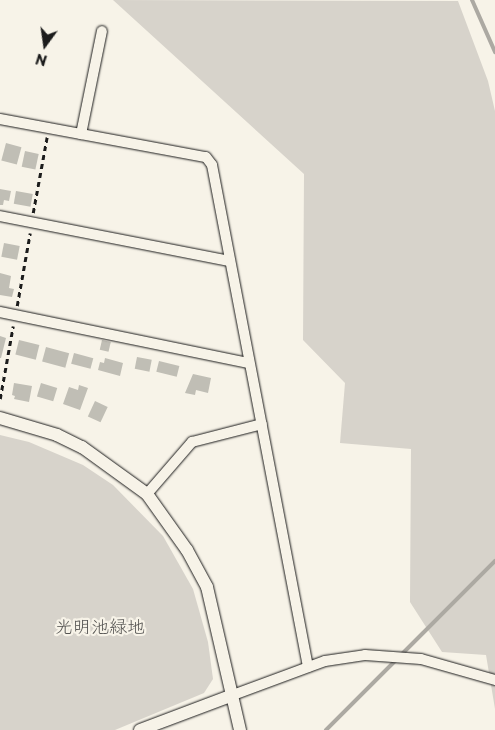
<!DOCTYPE html>
<html>
<head>
<meta charset="utf-8">
<style>
  body { margin:0 }
  #map { position:relative; width:495px; height:730px; overflow:hidden; background:#f7f3e8; font-family:"Playpen Sans","Klee One",sans-serif }
  div>[style] { position:absolute }
  [style*='--x'] { left:calc(var(--x)*1px); top:calc(var(--y)*1px); width:calc(var(--w)*1px); rotate:calc(var(--a)*1deg) }
  .green>* { inset:0; background:#d7d3cb }
  .stream>* { height:4px; margin:-2px; padding:0 2px; transform-origin:2px; border-radius:2px; background:#aca9a2 }
  .building>* { inset:0; background:#c0beb5; transform-origin:0 0 }
  .path>* { height:2.5px; margin-top:-1.25px; transform-origin:0; background:repeating-linear-gradient(90deg,#1c1c1c 0 5px,transparent 0 9px) }
  .roads { filter:drop-shadow(0 0 1px #1c1c1c) drop-shadow(0 0 1px #1c1c1c) }
  .minor>* { height:10px; margin:-5px; padding:0 5px; transform-origin:5px; border-radius:5px; background:#f7f3e8 }
  .tertiary>* { height:12px; margin:-6px; padding:0 6px; transform-origin:6px; border-radius:6px; background:#f7f3e8 }
  span { translate:-50% -50%; white-space:nowrap; text-align:center; line-height:1.15; -webkit-text-stroke:4.5px #f7f3e8; paint-order:stroke }
  .park-label { font-size:18px; color:#545351 }
  .north { position:absolute; left:20px; top:20px; width:50px; height:50px; -webkit-text-stroke:4px #f7f3e8; paint-order:stroke; rotate:194deg; font-size:14px; font-weight:700; line-height:20px; text-align:center; color:#1c1c1c }
  .north::after { content:''; display:block; margin:auto; width:18px; height:22px; background:#1c1c1c; clip-path:polygon(50% 0,100% 100%,50% 72%,0 100%) }
</style>
</head>
<body>
<div id="map">
  <div class="green">
    <div style="clip-path:polygon(113px 0,458px 1px,488px 81px,495px 111px,495px 709px,486px 655px,442px 652px,410px 602px,411px 449px,340px 443px,345px 383px,303px 340px,304px 174px)"></div>
    <div style="clip-path:polygon(0 435px,29px 442px,83px 465px,113px 485px,163px 536px,193px 589px,208px 642px,213px 679px,204px 693px,115px 730px,0 730px)"></div>
  </div>
  <div class="stream">
    <div style="--x:472;--y:0;--w:57;--a:66.1"></div>
    <div style="--x:401;--y:655;--w:133;--a:-45"></div>
    <div style="--x:326;--y:730;--w:99;--a:-45"></div>
  </div>
  <div class="building">
    <div style="left:6px;top:143px;width:16px;height:18px;rotate:15deg"></div>
    <div style="left:25px;top:151px;width:14px;height:16px;rotate:12deg"></div>
    <div style="clip-path:polygon(0 189px,11px 191px,9px 201px,4px 200px,3px 205px,0 205px)"></div>
    <div style="left:16px;top:191px;width:17px;height:13px;rotate:10deg"></div>
    <div style="left:4px;top:243px;width:16px;height:14px;rotate:11deg"></div>
    <div style="clip-path:polygon(0 273px,11px 276px,9px 288px,14px 289px,12px 297px,0 295px)"></div>
    <div style="clip-path:polygon(0 336px,6px 338px,1px 358px,0 358px)"></div>
    <div style="left:19px;top:340px;width:21px;height:15px;rotate:14deg"></div>
    <div style="left:102px;top:340px;width:9px;height:10px;rotate:13deg"></div>
    <div style="left:46px;top:347px;width:24px;height:15px;rotate:15deg"></div>
    <div style="left:74px;top:353px;width:20px;height:11px;rotate:15deg"></div>
    <div style="left:137px;top:357px;width:15px;height:12px;rotate:11deg"></div>
    <div style="clip-path:polygon(105px 358px,123px 363px,120px 376px,98px 370px,100px 362px,104px 363px)"></div>
    <div style="left:159px;top:361px;width:21px;height:11px;rotate:14deg"></div>
    <div style="clip-path:polygon(193px 374px,211px 378px,208px 393px,196px 390px,195px 395px,185px 393px)"></div>
    <div style="clip-path:polygon(14px 383px,32px 386px,29px 402px,14px 399px,15px 396px,12px 395px)"></div>
    <div style="left:41px;top:383px;width:17px;height:14px;rotate:17deg"></div>
    <div style="clip-path:polygon(79px 385px,88px 388px,80px 410px,63px 404px,69px 387px,78px 390px)"></div>
    <div style="left:95px;top:401px;width:14px;height:17px;rotate:25deg"></div>
  </div>
  <div class="path">
    <div style="--x:33;--y:213;--w:77;--a:-79.6"></div>
    <div style="--x:17;--y:306;--w:74;--a:-79.9"></div>
    <div style="--x:0;--y:399;--w:74;--a:-79.9"></div>
  </div>
  <div class="roads">
    <div class="minor">
      <div style="--x:0;--y:119;--w:209;--a:10.5"></div>
      <div style="--x:206;--y:157;--w:10;--a:53"></div>
      <div style="--x:212;--y:165;--w:511;--a:79.17"></div>
      <div style="--x:81;--y:134;--w:105;--a:-78.5"></div>
      <div style="--x:0;--y:216;--w:234;--a:11.1"></div>
      <div style="--x:0;--y:312;--w:254;--a:11.6"></div>
      <div style="--x:147;--y:494;--w:69;--a:-49.1"></div>
      <div style="--x:192;--y:442;--w:72;--a:-14.4"></div>
      <div style="--x:233;--y:695;--w:98;--a:-20.3"></div>
      <div style="--x:325;--y:661;--w:40;--a:-8.5"></div>
      <div style="--x:365;--y:655;--w:56;--a:4.1"></div>
      <div style="--x:421;--y:659;--w:77;--a:15.8"></div>
    </div>
    <div class="tertiary">
      <div style="--x:0;--y:418;--w:59;--a:16.6"></div>
      <div style="--x:57;--y:435;--w:28;--a:26"></div>
      <div style="--x:82;--y:447;--w:80;--a:35.9"></div>
      <div style="--x:147;--y:494;--w:69;--a:54.5"></div>
      <div style="--x:187;--y:550;--w:42;--a:61.6"></div>
      <div style="--x:207;--y:587;--w:147;--a:77"></div>
      <div style="--x:140;--y:730;--w:99;--a:-20.6"></div>
    </div>
  </div>
  <div class="park-label">
    <span style="left:100px;top:626px">光明池緑地</span>
  </div>
  <div class="north">N</div>
</div>
</body>
</html>
